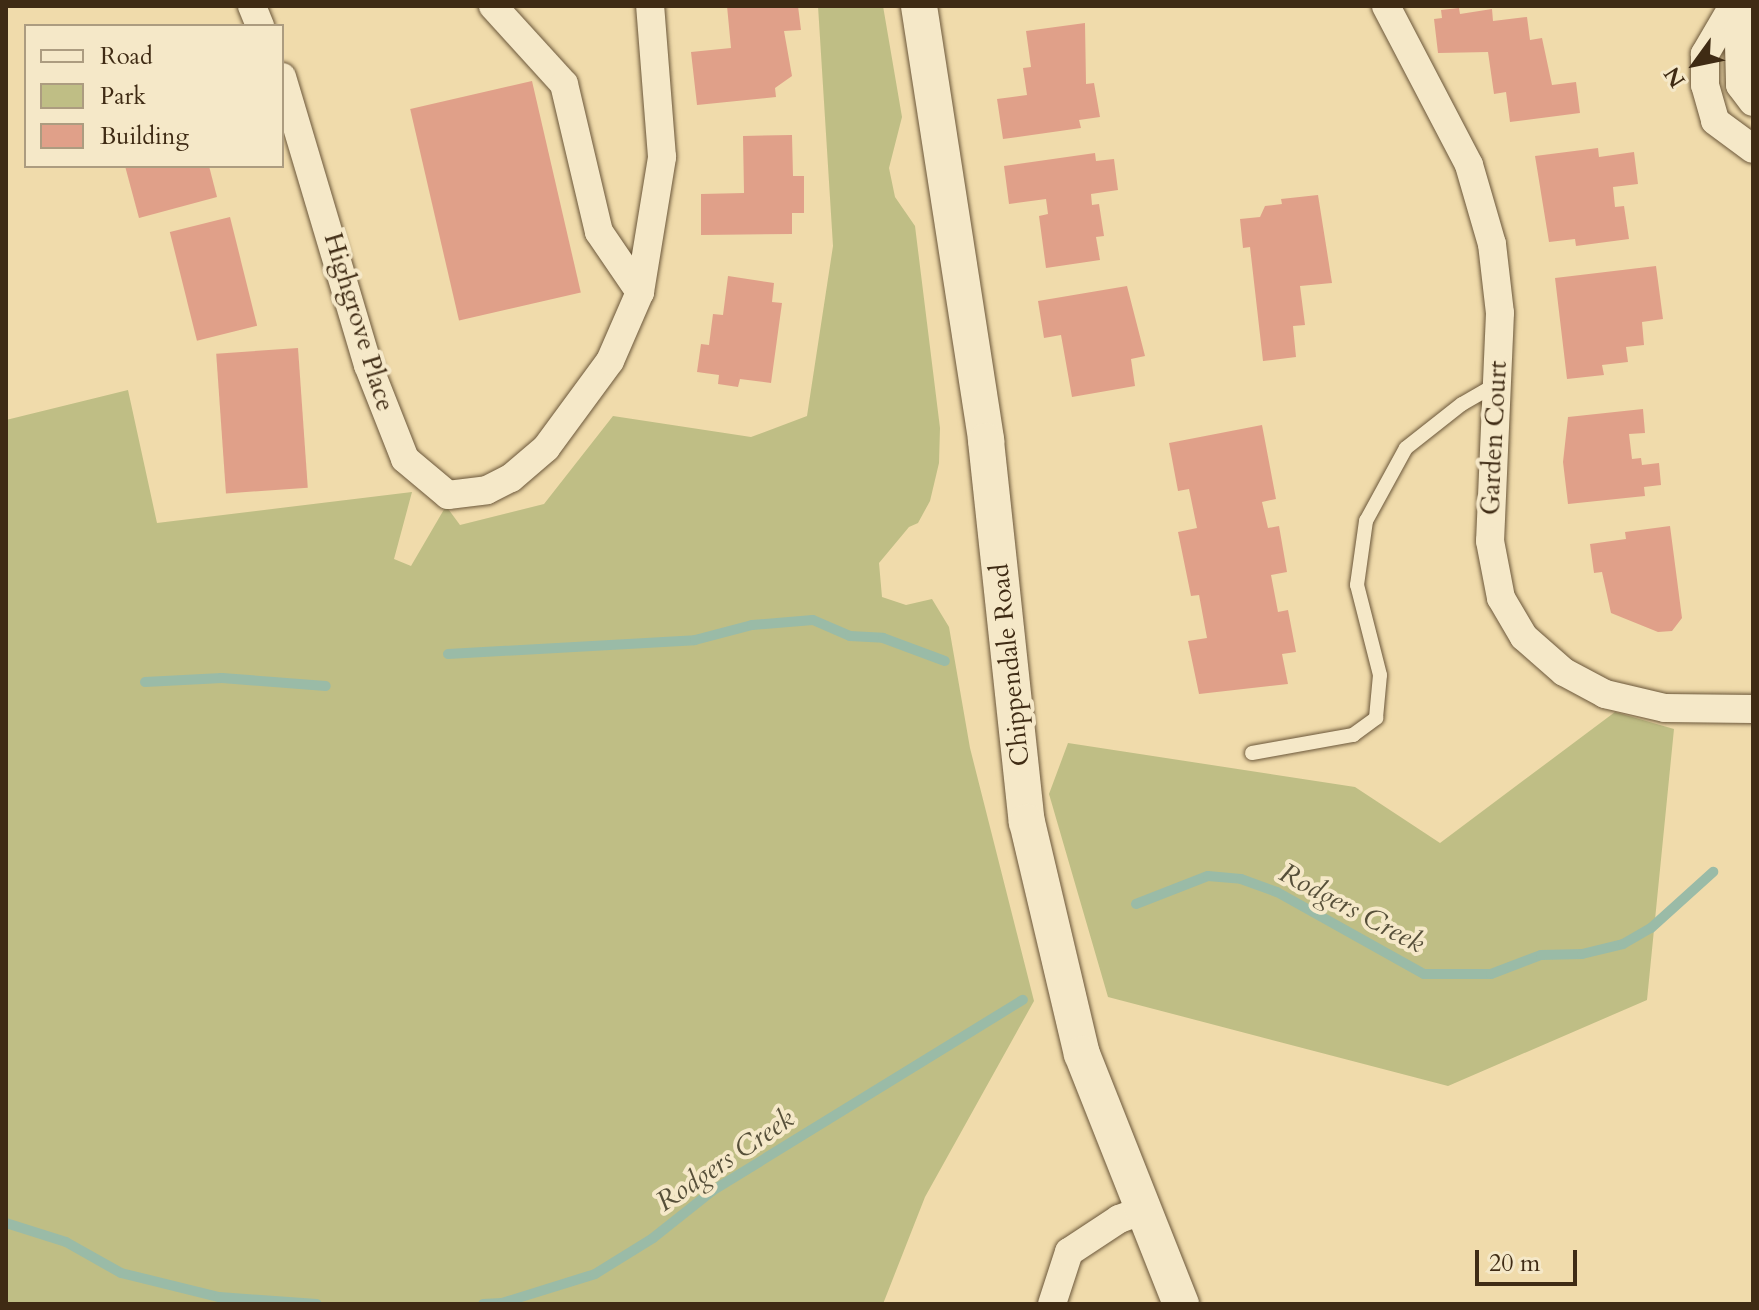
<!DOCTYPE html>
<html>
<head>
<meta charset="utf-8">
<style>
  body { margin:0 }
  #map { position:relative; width:1759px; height:1310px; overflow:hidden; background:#f0dbab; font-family:Cardo,serif }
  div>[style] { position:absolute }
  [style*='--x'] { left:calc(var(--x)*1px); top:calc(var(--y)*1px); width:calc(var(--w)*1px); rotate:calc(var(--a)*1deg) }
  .green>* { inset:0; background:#bfbe85 }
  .stream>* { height:10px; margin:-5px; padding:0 5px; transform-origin:5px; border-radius:5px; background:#9abba7 }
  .building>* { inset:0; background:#e0a089; transform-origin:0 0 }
  .roads { filter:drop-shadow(0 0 2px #6b573a) drop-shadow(0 0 2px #6b573a) }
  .service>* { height:14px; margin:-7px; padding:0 7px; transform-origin:7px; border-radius:7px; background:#f5e8c8 }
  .minor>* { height:28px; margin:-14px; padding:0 14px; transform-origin:14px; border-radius:14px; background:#f5e8c8 }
  .tertiary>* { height:36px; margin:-18px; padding:0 18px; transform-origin:18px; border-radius:18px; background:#f5e8c8 }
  span { translate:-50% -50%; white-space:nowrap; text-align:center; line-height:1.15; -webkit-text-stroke:8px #f5e8c8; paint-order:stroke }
  .street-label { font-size:26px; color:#3f2b14 }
  .water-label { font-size:28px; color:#564f39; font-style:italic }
  .frame { position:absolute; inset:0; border:8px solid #3f2b14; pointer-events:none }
  .legend { position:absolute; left:24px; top:24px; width:260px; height:144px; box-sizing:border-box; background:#f5e8c8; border:2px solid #ac9c80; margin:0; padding:10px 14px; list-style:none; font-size:24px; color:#3f2b14 }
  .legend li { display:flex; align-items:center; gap:16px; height:40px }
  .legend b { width:40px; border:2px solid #ac9c80 }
  .north { position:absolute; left:1655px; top:24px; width:80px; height:80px; -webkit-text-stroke:6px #f5e8c8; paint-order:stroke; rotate:237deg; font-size:22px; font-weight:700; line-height:32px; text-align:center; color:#3f2b14 }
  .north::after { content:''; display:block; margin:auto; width:28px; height:36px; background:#3f2b14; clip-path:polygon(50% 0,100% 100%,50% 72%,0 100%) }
  .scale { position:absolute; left:1475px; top:1250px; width:102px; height:36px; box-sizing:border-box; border:4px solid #3f2b14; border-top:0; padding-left:10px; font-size:24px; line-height:28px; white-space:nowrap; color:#3f2b14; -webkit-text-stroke:6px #f5e8c8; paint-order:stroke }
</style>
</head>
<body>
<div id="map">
  <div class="green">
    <div style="clip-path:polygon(818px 6px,883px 6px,902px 117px,889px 168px,895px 197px,915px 226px,940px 428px,939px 463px,930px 501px,918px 523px,909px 527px,879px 563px,882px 597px,906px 605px,932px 599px,949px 627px,970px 748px,1034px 1001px,925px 1197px,883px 1304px,6px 1304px,6px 420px,128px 390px,157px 523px,412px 492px,394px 559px,411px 566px,446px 506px,460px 525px,544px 504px,613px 416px,751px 437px,807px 416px,833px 246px)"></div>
    <div style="clip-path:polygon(1615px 712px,1674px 729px,1647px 1000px,1448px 1086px,1108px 997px,1049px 794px,1068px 743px,1355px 787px,1440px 843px)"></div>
  </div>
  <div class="stream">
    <div style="--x:448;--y:654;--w:247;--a:-3.2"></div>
    <div style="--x:695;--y:640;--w:59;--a:-14.7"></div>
    <div style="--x:752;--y:625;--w:61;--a:-4.7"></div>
    <div style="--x:813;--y:620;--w:40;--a:23.4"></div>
    <div style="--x:850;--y:636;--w:33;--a:3"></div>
    <div style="--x:883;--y:638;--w:66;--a:20.4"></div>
    <div style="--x:145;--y:682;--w:77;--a:-3"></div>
    <div style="--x:222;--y:678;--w:104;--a:4.4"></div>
    <div style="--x:1136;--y:904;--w:77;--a:-21.3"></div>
    <div style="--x:1208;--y:876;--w:33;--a:5"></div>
    <div style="--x:1241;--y:879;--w:38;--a:20"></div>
    <div style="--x:1277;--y:892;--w:168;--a:29.2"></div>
    <div style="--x:1424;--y:974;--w:67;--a:0"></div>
    <div style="--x:1491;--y:974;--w:53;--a:-20.8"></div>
    <div style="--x:1541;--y:955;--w:41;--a:-1.4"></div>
    <div style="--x:1582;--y:954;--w:42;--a:-13.7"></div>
    <div style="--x:1623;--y:944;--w:32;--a:-30"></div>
    <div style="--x:1651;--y:928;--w:84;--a:-42.1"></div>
    <div style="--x:6;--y:1223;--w:63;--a:17.6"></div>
    <div style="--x:66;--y:1242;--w:63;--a:29.4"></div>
    <div style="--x:121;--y:1273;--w:101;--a:13.8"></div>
    <div style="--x:219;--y:1297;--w:98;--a:4.1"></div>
    <div style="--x:483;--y:1304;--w:19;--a:-3"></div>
    <div style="--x:502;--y:1303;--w:97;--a:-17.3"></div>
    <div style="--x:595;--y:1274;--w:68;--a:-31.8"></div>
    <div style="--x:653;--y:1238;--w:75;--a:-38.5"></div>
    <div style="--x:712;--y:1191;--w:365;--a:-31.6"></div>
  </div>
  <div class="building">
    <div style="clip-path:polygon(727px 6px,798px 6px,801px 30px,784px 31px,792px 76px,775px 88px,776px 97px,697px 105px,691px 52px,731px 48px)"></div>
    <div style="clip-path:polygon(1459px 8px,1460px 14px,1492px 9px,1493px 21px,1527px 17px,1530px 40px,1542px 38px,1552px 85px,1576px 82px,1580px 113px,1510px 122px,1506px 92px,1494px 94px,1488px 52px,1438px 53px,1434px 19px,1442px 18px,1441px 10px)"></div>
    <div style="clip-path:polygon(1085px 23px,1086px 84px,1094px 83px,1100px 117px,1079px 120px,1081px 128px,1003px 139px,997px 99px,1027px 95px,1023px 68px,1031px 67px,1026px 31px)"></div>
    <div style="left:532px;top:81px;width:217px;height:125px;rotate:77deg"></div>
    <div style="clip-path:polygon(792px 135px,793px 176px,804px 176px,804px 213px,792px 213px,792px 234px,701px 235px,701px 194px,744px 193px,743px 136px)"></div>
    <div style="clip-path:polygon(1598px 148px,1599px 157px,1634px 152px,1638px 184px,1613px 187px,1615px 207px,1624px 206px,1629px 239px,1576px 246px,1575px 239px,1549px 242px,1535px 156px)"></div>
    <div style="clip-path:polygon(1095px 153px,1096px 161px,1114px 159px,1118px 190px,1091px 194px,1092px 205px,1099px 204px,1104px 236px,1096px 237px,1100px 260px,1046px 268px,1039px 216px,1048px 214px,1046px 199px,1009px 204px,1004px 166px)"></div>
    <div style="clip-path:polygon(125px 166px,209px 166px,217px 197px,139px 218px)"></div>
    <div style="clip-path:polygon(1318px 195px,1332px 283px,1300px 286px,1305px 325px,1293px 326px,1296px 357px,1263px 361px,1250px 247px,1243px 248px,1240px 219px,1260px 217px,1265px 206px,1282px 204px,1281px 199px)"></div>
    <div style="left:230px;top:217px;width:112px;height:62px;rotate:76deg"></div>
    <div style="clip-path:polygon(1656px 266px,1663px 319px,1642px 322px,1644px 345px,1626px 347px,1628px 362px,1602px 365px,1604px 375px,1567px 379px,1555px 278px)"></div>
    <div style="clip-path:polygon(728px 276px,774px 283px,772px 302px,782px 303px,771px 383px,740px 379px,738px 387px,718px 384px,719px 375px,697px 372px,701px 344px,709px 345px,713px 314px,723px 315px)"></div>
    <div style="clip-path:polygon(1127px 286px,1145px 356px,1131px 359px,1135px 386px,1072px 397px,1061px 335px,1044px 338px,1038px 301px)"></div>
    <div style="left:298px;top:348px;width:140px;height:82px;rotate:86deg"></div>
    <div style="clip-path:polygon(1643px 409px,1645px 433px,1629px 434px,1632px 459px,1641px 458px,1642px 465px,1659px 463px,1661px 485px,1644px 487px,1645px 496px,1568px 504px,1563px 462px,1568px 417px)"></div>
    <div style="clip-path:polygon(1262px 425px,1276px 499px,1262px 502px,1268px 528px,1279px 526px,1287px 572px,1271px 575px,1278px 612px,1288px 610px,1296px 652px,1282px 654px,1288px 684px,1199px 694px,1188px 641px,1207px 638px,1199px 595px,1191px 596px,1178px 532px,1197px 528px,1189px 489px,1178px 491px,1169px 443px)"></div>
    <div style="clip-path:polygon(1670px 526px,1682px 618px,1672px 631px,1658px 632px,1611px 613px,1602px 572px,1594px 573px,1590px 544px,1626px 539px,1625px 532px)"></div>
  </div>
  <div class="roads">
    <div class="service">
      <div style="--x:1252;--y:753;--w:103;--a:-10.1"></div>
      <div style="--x:1353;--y:735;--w:29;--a:-36"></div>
      <div style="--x:1376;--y:718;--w:43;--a:-84.7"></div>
      <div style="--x:1380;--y:675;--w:93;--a:-104.3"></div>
      <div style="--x:1357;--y:585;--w:65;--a:-82"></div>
      <div style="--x:1366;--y:521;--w:83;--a:-61.3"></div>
      <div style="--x:1406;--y:448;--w:71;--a:-38.2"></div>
      <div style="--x:1462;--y:404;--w:39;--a:-30"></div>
    </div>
    <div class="minor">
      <div style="--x:252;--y:6;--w:22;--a:68"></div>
      <div style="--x:493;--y:6;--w:105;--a:47.7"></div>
      <div style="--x:564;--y:84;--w:152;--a:76.7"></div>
      <div style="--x:599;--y:232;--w:73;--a:55.7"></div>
      <div style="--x:1386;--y:6;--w:179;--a:62.4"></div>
      <div style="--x:1469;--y:165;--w:82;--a:73.8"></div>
      <div style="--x:1492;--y:244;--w:69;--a:83.4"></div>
      <div style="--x:1500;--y:313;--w:228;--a:92.5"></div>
      <div style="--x:1490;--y:541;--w:58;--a:79.1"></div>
      <div style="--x:1501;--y:598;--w:45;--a:59.5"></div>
      <div style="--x:1524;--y:637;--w:53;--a:41.2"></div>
      <div style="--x:1564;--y:672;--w:47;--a:28.2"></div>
      <div style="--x:1605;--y:694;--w:62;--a:13.1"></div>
      <div style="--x:1665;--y:708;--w:88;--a:0.7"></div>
      <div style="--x:1733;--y:6;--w:56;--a:120.3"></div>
      <div style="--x:1705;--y:54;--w:31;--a:90"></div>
      <div style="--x:1705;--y:85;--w:37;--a:74"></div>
      <div style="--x:1715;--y:121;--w:47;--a:36.4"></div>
      <div style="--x:1738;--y:6;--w:79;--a:88.5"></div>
      <div style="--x:1740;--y:85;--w:21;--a:53"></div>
      <div style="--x:282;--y:77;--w:301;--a:73.4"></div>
      <div style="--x:368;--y:365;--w:101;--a:68.5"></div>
      <div style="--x:405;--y:459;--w:56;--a:39.9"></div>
      <div style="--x:448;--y:495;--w:39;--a:-7"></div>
      <div style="--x:487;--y:490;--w:27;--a:-27"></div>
      <div style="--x:511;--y:478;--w:46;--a:-40.6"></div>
      <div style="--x:546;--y:448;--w:108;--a:-53.7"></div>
      <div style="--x:610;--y:361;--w:75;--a:-66.5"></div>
      <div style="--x:640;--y:292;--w:137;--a:-80.7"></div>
      <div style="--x:662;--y:157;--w:151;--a:-94.5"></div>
      <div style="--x:1052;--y:1304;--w:55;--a:-71.9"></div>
      <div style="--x:1069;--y:1252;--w:60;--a:-33.4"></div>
      <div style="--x:1119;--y:1219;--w:27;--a:-20"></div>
    </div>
    <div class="tertiary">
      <div style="--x:919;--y:6;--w:440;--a:81.2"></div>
      <div style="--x:986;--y:441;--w:383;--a:83.9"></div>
      <div style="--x:1027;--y:822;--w:238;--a:76.7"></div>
      <div style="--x:1082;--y:1054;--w:269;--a:68.4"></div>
    </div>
  </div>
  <div class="street-label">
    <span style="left:359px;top:322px;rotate:73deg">Highgrove Place</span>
    <span style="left:1494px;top:438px;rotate:-87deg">Garden Court</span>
    <span style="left:1010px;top:665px;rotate:-96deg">Chippendale Road</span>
  </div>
  <div class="water-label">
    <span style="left:1352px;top:908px;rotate:28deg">Rodgers Creek</span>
    <span style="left:725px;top:1160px;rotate:-34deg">Rodgers Creek</span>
  </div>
  <div class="frame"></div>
  <ul class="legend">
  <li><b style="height:10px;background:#f5e8c8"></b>Road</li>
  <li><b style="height:22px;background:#bfbe85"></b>Park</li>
  <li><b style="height:22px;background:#e0a089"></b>Building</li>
  </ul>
  <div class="north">N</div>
  <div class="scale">20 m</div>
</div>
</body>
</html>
